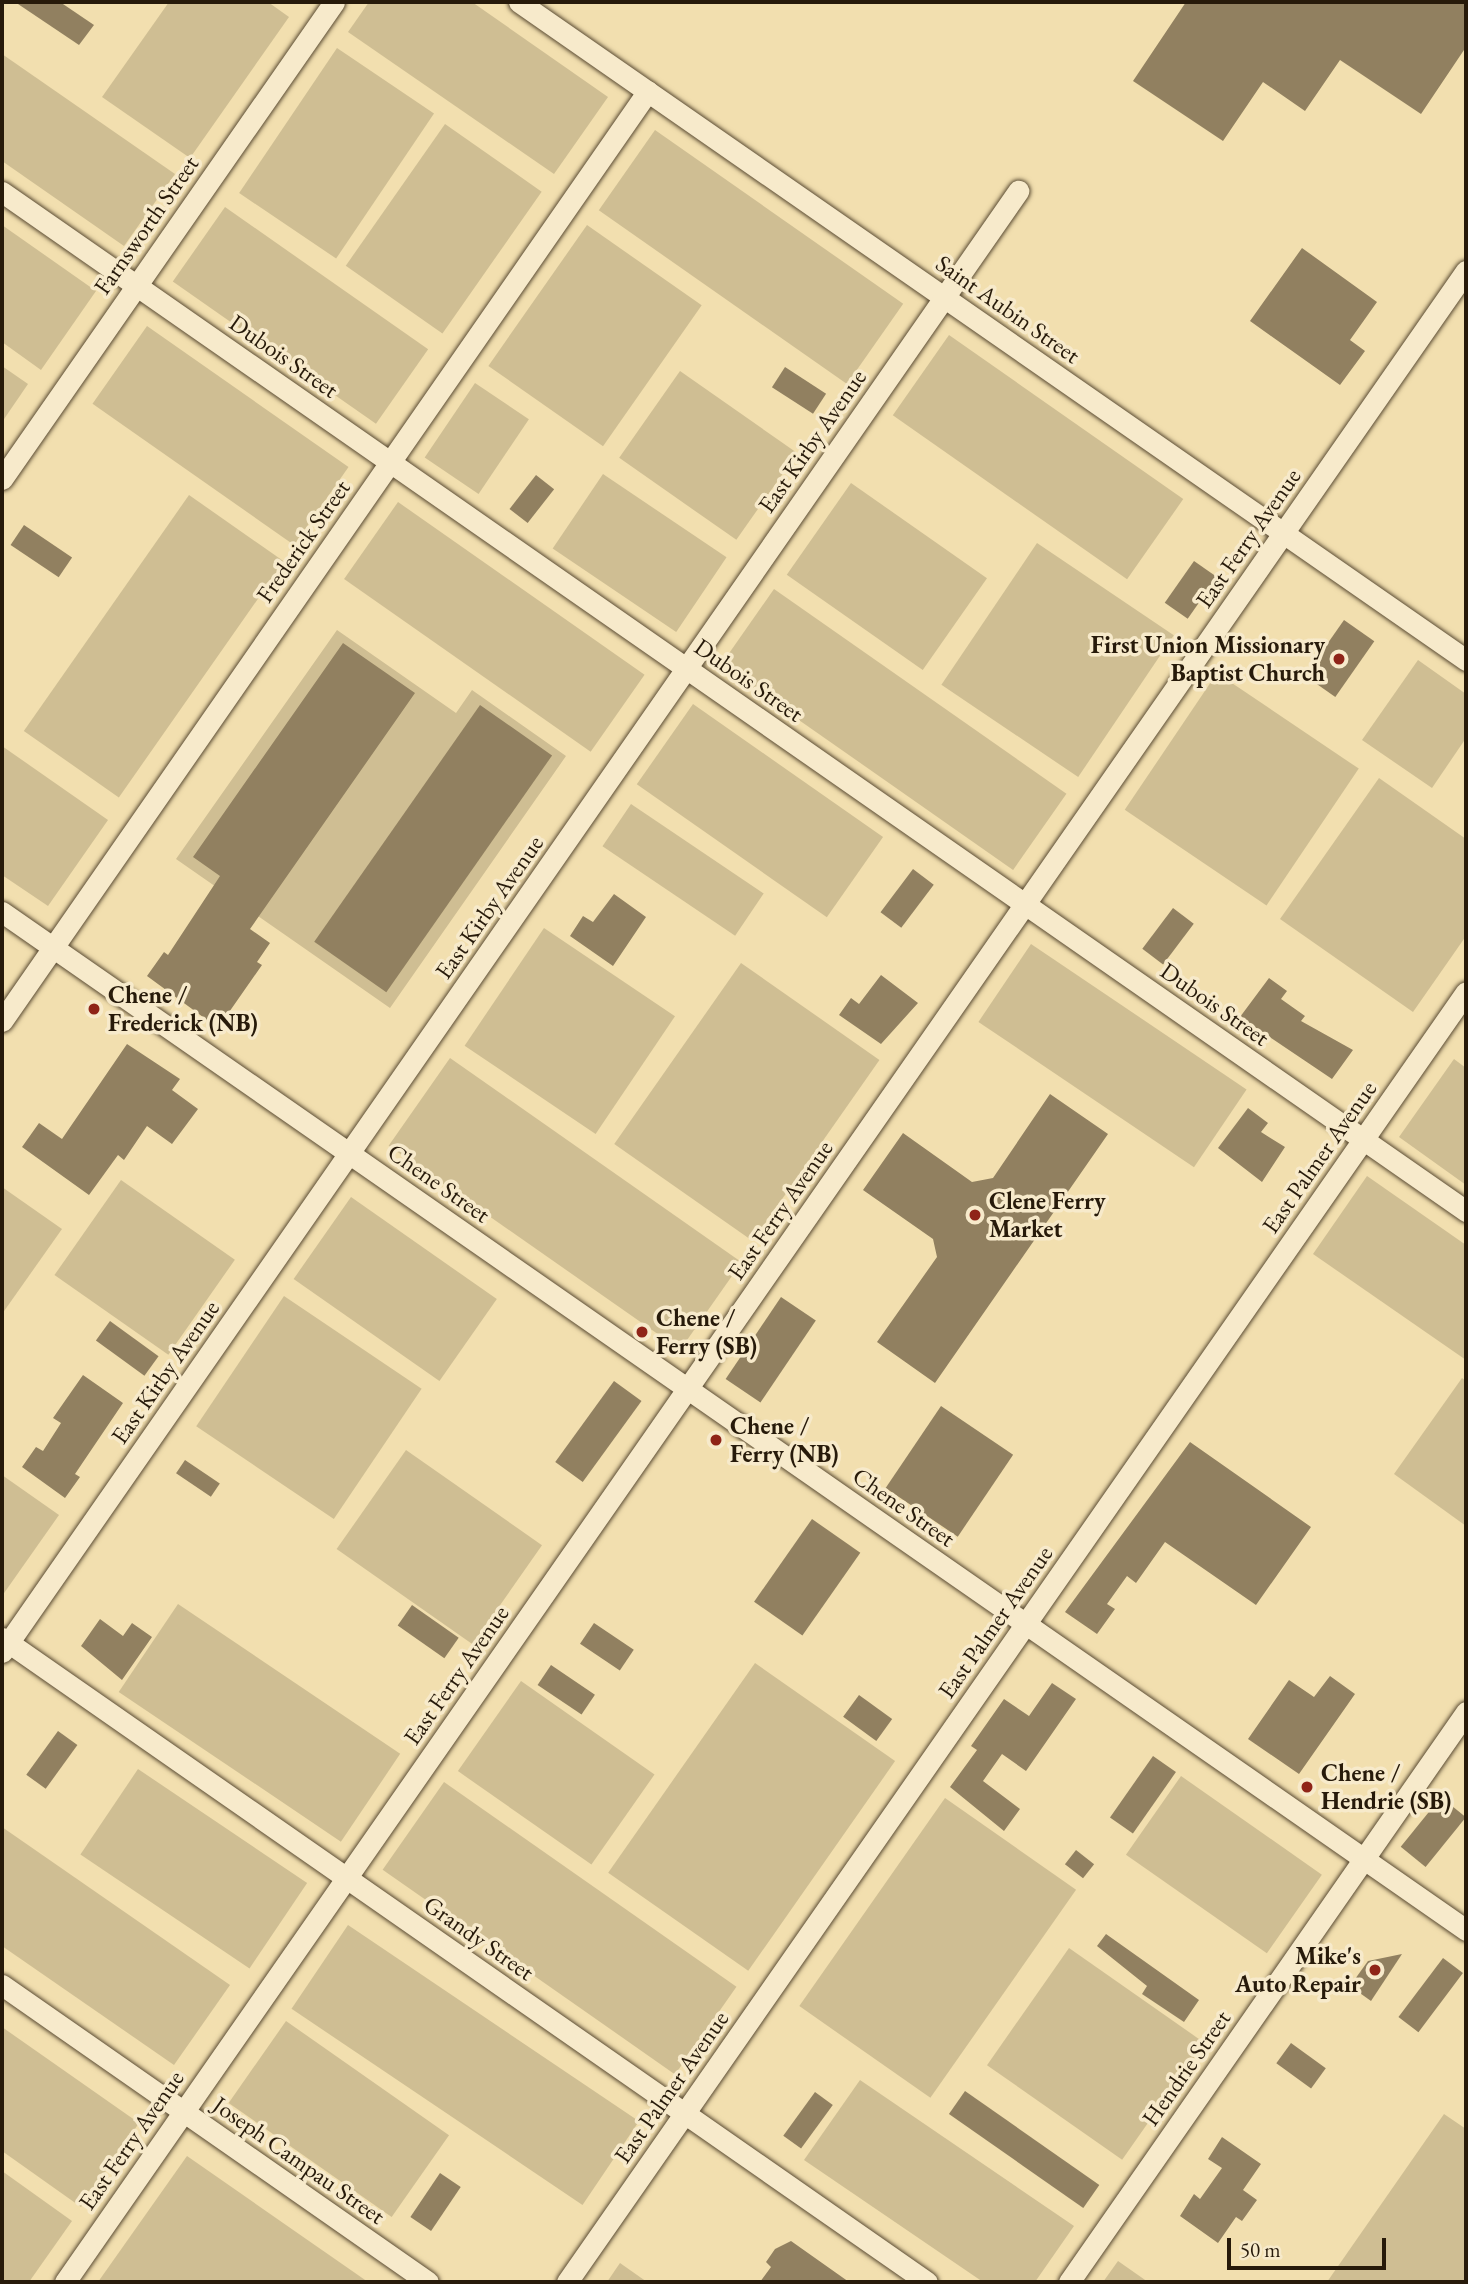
<!DOCTYPE html>
<html>
<head>
<meta charset="utf-8">
<style>
  body { margin:0 }
  #map { position:relative; width:1468px; height:2284px; overflow:hidden; background:#f2dfaf; font-family:"EB Garamond",serif }
  div>[style] { position:absolute }
  [style*='--x'] { left:calc(var(--x)*1px); top:calc(var(--y)*1px); width:calc(var(--w)*1px); rotate:calc(var(--a)*1deg) }
  .green>* { inset:0; background:#cfbe93; transform-origin:0 0 }
  .building>* { inset:0; background:#918060; transform-origin:0 0 }
  .roads { filter:drop-shadow(0 0 2px #5a4b33) drop-shadow(0 0 2px #5a4b33) }
  .minor>* { height:21px; margin:-10.5px; padding:0 10.5px; transform-origin:10.5px; border-radius:10.5px; background:#f7eacb }
  .dots>* { width:19px; height:19px; translate:-50% -50%; box-sizing:border-box; border:4px solid #f7eacb; border-radius:50% }
  span { translate:-50% -50%; white-space:nowrap; text-align:center; line-height:1.15; -webkit-text-stroke:7px #f7eacb; paint-order:stroke }
  .street-label { font-size:24px; color:#271a0a }
  .poi-label { font-size:24px; color:#271a0a; font-weight:700 }
  .right { translate:-100% -50%; text-align:right }
  .left { translate:0 -50%; text-align:left }
  .frame { position:absolute; inset:0; border:4px solid #271a0a; pointer-events:none }
  .scale { position:absolute; left:1227px; top:2238px; width:159px; height:32px; box-sizing:border-box; border:4px solid #271a0a; border-top:0; padding-left:9px; font-size:21px; line-height:24px; white-space:nowrap; color:#271a0a; -webkit-text-stroke:5px #f7eacb; paint-order:stroke }
</style>
</head>
<body>
<div id="map">
  <div class="green">
    <div style="clip-path:polygon(169px 2px,268px 2px,289px 17px,190px 158px,102px 97px)"></div>
    <div style="clip-path:polygon(369px 2px,472px 2px,608px 97px,554px 174px,348px 32px)"></div>
    <div style="left:337px;top:48px;width:117px;height:175px;rotate:34deg"></div>
    <div style="clip-path:polygon(2px 54px,175px 174px,124px 246px,2px 161px)"></div>
    <div style="left:445px;top:124px;width:118px;height:173px;rotate:35deg"></div>
    <div style="left:655px;top:130px;width:303px;height:98px;rotate:35deg"></div>
    <div style="left:225px;top:207px;width:248px;height:91px;rotate:35deg"></div>
    <div style="clip-path:polygon(2px 225px,96px 291px,41px 370px,2px 342px)"></div>
    <div style="left:587px;top:225px;width:140px;height:172px;rotate:35deg"></div>
    <div style="left:147px;top:326px;width:246px;height:95px;rotate:35deg"></div>
    <div style="left:949px;top:335px;width:286px;height:98px;rotate:35deg"></div>
    <div style="clip-path:polygon(2px 366px,28px 384px,2px 422px)"></div>
    <div style="left:680px;top:371px;width:143px;height:106px;rotate:35deg"></div>
    <div style="left:475px;top:383px;width:65px;height:90px;rotate:34deg"></div>
    <div style="left:603px;top:474px;width:149px;height:90px;rotate:34deg"></div>
    <div style="left:851px;top:483px;width:166px;height:112px;rotate:35deg"></div>
    <div style="left:189px;top:495px;width:116px;height:288px;rotate:35deg"></div>
    <div style="left:398px;top:502px;width:301px;height:94px;rotate:35deg"></div>
    <div style="left:1037px;top:543px;width:165px;height:171px;rotate:34deg"></div>
    <div style="left:774px;top:589px;width:357px;height:93px;rotate:35deg"></div>
    <div style="clip-path:polygon(337px 630px,456px 713px,472px 690px,566px 756px,390px 1008px,176px 859px)"></div>
    <div style="clip-path:polygon(1418px 660px,1466px 694px,1466px 738px,1432px 788px,1362px 740px)"></div>
    <div style="left:1217px;top:673px;width:171px;height:165px;rotate:34deg"></div>
    <div style="left:693px;top:704px;width:232px;height:98px;rotate:35deg"></div>
    <div style="clip-path:polygon(2px 746px,108px 820px,48px 906px,2px 875px)"></div>
    <div style="clip-path:polygon(1379px 778px,1466px 839px,1466px 936px,1413px 1012px,1280px 919px)"></div>
    <div style="left:631px;top:804px;width:160px;height:51px;rotate:34deg"></div>
    <div style="left:544px;top:928px;width:158px;height:142px;rotate:34deg"></div>
    <div style="left:1031px;top:944px;width:260px;height:94px;rotate:34deg"></div>
    <div style="left:741px;top:963px;width:169px;height:221px;rotate:35deg"></div>
    <div style="left:450px;top:1058px;width:356px;height:107px;rotate:35deg"></div>
    <div style="clip-path:polygon(1454px 1059px,1466px 1068px,1466px 1185px,1399px 1137px)"></div>
    <div style="clip-path:polygon(1367px 1176px,1466px 1245px,1466px 1360px,1313px 1254px)"></div>
    <div style="left:121px;top:1180px;width:139px;height:116px;rotate:35deg"></div>
    <div style="clip-path:polygon(2px 1187px,62px 1229px,2px 1314px)"></div>
    <div style="left:351px;top:1197px;width:178px;height:100px;rotate:35deg"></div>
    <div style="left:284px;top:1296px;width:166px;height:157px;rotate:34deg"></div>
    <div style="clip-path:polygon(1462px 1378px,1466px 1381px,1466px 1526px,1394px 1474px)"></div>
    <div style="left:406px;top:1450px;width:166px;height:121px;rotate:35deg"></div>
    <div style="clip-path:polygon(2px 1475px,59px 1515px,2px 1596px)"></div>
    <div style="left:178px;top:1604px;width:268px;height:106px;rotate:34deg"></div>
    <div style="left:755px;top:1663px;width:171px;height:256px;rotate:35deg"></div>
    <div style="left:521px;top:1681px;width:163px;height:110px;rotate:35deg"></div>
    <div style="left:138px;top:1769px;width:204px;height:103px;rotate:34deg"></div>
    <div style="left:1181px;top:1776px;width:172px;height:96px;rotate:35deg"></div>
    <div style="left:444px;top:1782px;width:357px;height:107px;rotate:35deg"></div>
    <div style="left:945px;top:1798px;width:160px;height:254px;rotate:35deg"></div>
    <div style="clip-path:polygon(2px 1827px,230px 1985px,174px 2065px,2px 1946px)"></div>
    <div style="left:348px;top:1925px;width:351px;height:101px;rotate:34deg"></div>
    <div style="left:1069px;top:1948px;width:165px;height:143px;rotate:35deg"></div>
    <div style="left:286px;top:2021px;width:199px;height:100px;rotate:35deg"></div>
    <div style="clip-path:polygon(2px 2027px,139px 2123px,81px 2207px,2px 2151px)"></div>
    <div style="clip-path:polygon(860px 2080px,1074px 2226px,1035px 2282px,983px 2282px,804px 2160px)"></div>
    <div style="clip-path:polygon(1444px 2114px,1466px 2129px,1466px 2282px,1327px 2282px)"></div>
    <div style="clip-path:polygon(187px 2156px,368px 2282px,98px 2282px)"></div>
    <div style="clip-path:polygon(2px 2171px,72px 2221px,29px 2282px,2px 2282px)"></div>
    <div style="clip-path:polygon(1118px 2261px,1148px 2282px,1103px 2282px)"></div>
    <div style="clip-path:polygon(620px 2263px,647px 2282px,607px 2282px)"></div>
  </div>
  <div class="building">
    <div style="clip-path:polygon(15px 2px,60px 2px,94px 25px,79px 45px)"></div>
    <div style="clip-path:polygon(1186px 2px,1466px 2px,1466px 47px,1421px 114px,1340px 60px,1305px 111px,1263px 82px,1223px 141px,1133px 81px)"></div>
    <div style="clip-path:polygon(1302px 248px,1377px 302px,1350px 340px,1365px 351px,1340px 385px,1250px 321px)"></div>
    <div style="left:785px;top:367px;width:49px;height:24px;rotate:33deg"></div>
    <div style="left:536px;top:475px;width:23px;height:43px;rotate:38deg"></div>
    <div style="left:24px;top:525px;width:58px;height:24px;rotate:34deg"></div>
    <div style="left:1194px;top:561px;width:28px;height:51px;rotate:35deg"></div>
    <div style="left:1344px;top:620px;width:37px;height:68px;rotate:35deg"></div>
    <div style="clip-path:polygon(343px 643px,415px 693px,250px 929px,270px 943px,257px 962px,262px 965px,218px 1028px,147px 976px,164px 952px,168px 955px,220px 876px,193px 857px)"></div>
    <div style="left:480px;top:705px;width:88px;height:289px;rotate:35deg"></div>
    <div style="left:913px;top:869px;width:26px;height:54px;rotate:37deg"></div>
    <div style="clip-path:polygon(614px 894px,646px 917px,613px 966px,570px 936px,583px 916px,593px 922px)"></div>
    <div style="left:1173px;top:908px;width:26px;height:51px;rotate:37deg"></div>
    <div style="clip-path:polygon(881px 975px,918px 1003px,881px 1044px,839px 1015px,851px 998px,859px 1004px)"></div>
    <div style="clip-path:polygon(1269px 978px,1287px 991px,1281px 999px,1305px 1016px,1301px 1021px,1353px 1050px,1332px 1079px,1240px 1017px)"></div>
    <div style="clip-path:polygon(127px 1044px,180px 1079px,172px 1090px,198px 1109px,172px 1144px,147px 1126px,124px 1160px,118px 1155px,89px 1195px,22px 1147px,39px 1123px,62px 1139px)"></div>
    <div style="clip-path:polygon(1050px 1094px,1108px 1134px,935px 1383px,877px 1342px,937px 1257px,933px 1239px,863px 1190px,903px 1133px,972px 1182px,993px 1178px)"></div>
    <div style="clip-path:polygon(1248px 1108px,1268px 1123px,1261px 1132px,1285px 1147px,1262px 1182px,1218px 1148px)"></div>
    <div style="left:781px;top:1297px;width:42px;height:99px;rotate:34deg"></div>
    <div style="left:110px;top:1321px;width:60px;height:24px;rotate:36deg"></div>
    <div style="clip-path:polygon(83px 1375px,123px 1403px,75px 1474px,80px 1477px,65px 1498px,22px 1467px,36px 1447px,43px 1451px,61px 1423px,53px 1418px)"></div>
    <div style="left:614px;top:1381px;width:34px;height:100px;rotate:36deg"></div>
    <div style="left:941px;top:1406px;width:87px;height:99px;rotate:34deg"></div>
    <div style="clip-path:polygon(1190px 1442px,1311px 1527px,1256px 1605px,1165px 1542px,1136px 1583px,1127px 1576px,1107px 1604px,1115px 1609px,1097px 1634px,1065px 1612px)"></div>
    <div style="left:185px;top:1460px;width:42px;height:16px;rotate:34deg"></div>
    <div style="left:812px;top:1519px;width:59px;height:101px;rotate:35deg"></div>
    <div style="left:412px;top:1605px;width:57px;height:25px;rotate:35deg"></div>
    <div style="clip-path:polygon(100px 1619px,123px 1636px,132px 1623px,152px 1637px,122px 1680px,81px 1646px)"></div>
    <div style="left:594px;top:1623px;width:48px;height:25px;rotate:34deg"></div>
    <div style="left:551px;top:1665px;width:53px;height:24px;rotate:34deg"></div>
    <div style="clip-path:polygon(1330px 1676px,1355px 1694px,1299px 1774px,1248px 1739px,1289px 1680px,1314px 1697px)"></div>
    <div style="clip-path:polygon(1052px 1683px,1076px 1699px,1026px 1771px,1002px 1754px,983px 1781px,1020px 1809px,1004px 1831px,950px 1787px,977px 1750px,971px 1746px,1004px 1699px,1029px 1716px)"></div>
    <div style="left:859px;top:1695px;width:41px;height:27px;rotate:36deg"></div>
    <div style="left:58px;top:1731px;width:24px;height:54px;rotate:36deg"></div>
    <div style="left:1153px;top:1756px;width:28px;height:75px;rotate:35deg"></div>
    <div style="left:1441px;top:1797px;width:32px;height:64px;rotate:39deg"></div>
    <div style="left:1076px;top:1850px;width:23px;height:18px;rotate:38deg"></div>
    <div style="clip-path:polygon(1106px 1934px,1199px 2000px,1184px 2022px,1142px 1994px,1147px 1986px,1097px 1946px)"></div>
    <div style="clip-path:polygon(1402px 1954px,1371px 2001px,1350px 1986px,1368px 1961px)"></div>
    <div style="left:1443px;top:1958px;width:25px;height:74px;rotate:37deg"></div>
    <div style="left:1291px;top:2043px;width:43px;height:25px;rotate:36deg"></div>
    <div style="left:965px;top:2091px;width:164px;height:28px;rotate:35deg"></div>
    <div style="left:815px;top:2092px;width:22px;height:54px;rotate:36deg"></div>
    <div style="clip-path:polygon(1222px 2137px,1261px 2164px,1243px 2190px,1257px 2200px,1242px 2221px,1236px 2217px,1218px 2243px,1180px 2216px,1194px 2194px,1200px 2199px,1222px 2168px,1208px 2159px)"></div>
    <div style="left:440px;top:2173px;width:25px;height:53px;rotate:34deg"></div>
    <div style="clip-path:polygon(791px 2241px,849px 2282px,760px 2282px,771px 2267px,766px 2262px,775px 2249px)"></div>
  </div>
  <div class="roads">
    <div class="minor">
      <div style="--x:519;--y:2;--w:1153;--a:34.79"></div>
      <div style="--x:2;--y:192;--w:1784;--a:34.84"></div>
      <div style="--x:2;--y:479;--w:581;--a:-55.16"></div>
      <div style="--x:2;--y:912;--w:1783;--a:34.81"></div>
      <div style="--x:2;--y:1021;--w:1132;--a:-55.22"></div>
      <div style="--x:2;--y:1638;--w:1127;--a:34.85"></div>
      <div style="--x:2;--y:1652;--w:1780;--a:-55.18"></div>
      <div style="--x:2;--y:1985;--w:519;--a:34.88"></div>
      <div style="--x:65;--y:2282;--w:2451;--a:-55.14"></div>
      <div style="--x:567;--y:2282;--w:1572;--a:-55.13"></div>
      <div style="--x:1069;--y:2282;--w:695;--a:-55.14"></div>
    </div>
  </div>
  <div class="dots">
    <div style="left:1339px;top:659px;background:#8f2418"></div>
    <div style="left:94px;top:1009px;background:#8f2418"></div>
    <div style="left:975px;top:1215px;background:#8f2418"></div>
    <div style="left:642px;top:1332px;background:#8f2418"></div>
    <div style="left:716px;top:1440px;background:#8f2418"></div>
    <div style="left:1307px;top:1787px;background:#8f2418"></div>
    <div style="left:1375px;top:1970px;background:#8f2418"></div>
  </div>
  <div class="street-label">
    <span style="left:146px;top:225px;rotate:-55deg">Farnsworth Street</span>
    <span style="left:1008px;top:309px;rotate:35deg">Saint Aubin Street</span>
    <span style="left:284px;top:356px;rotate:35deg">Dubois Street</span>
    <span style="left:812px;top:441px;rotate:-55deg">East Kirby Avenue</span>
    <span style="left:1248px;top:538px;rotate:-55deg">East Ferry Avenue</span>
    <span style="left:303px;top:541px;rotate:-55deg">Frederick Street</span>
    <span style="left:749px;top:680px;rotate:35deg">Dubois Street</span>
    <span style="left:489px;top:907px;rotate:-55deg">East Kirby Avenue</span>
    <span style="left:1215px;top:1004px;rotate:35deg">Dubois Street</span>
    <span style="left:1319px;top:1157px;rotate:-55deg">East Palmer Avenue</span>
    <span style="left:439px;top:1183px;rotate:35deg">Chene Street</span>
    <span style="left:780px;top:1210px;rotate:-55deg">East Ferry Avenue</span>
    <span style="left:165px;top:1372px;rotate:-55deg">East Kirby Avenue</span>
    <span style="left:904px;top:1507px;rotate:35deg">Chene Street</span>
    <span style="left:995px;top:1622px;rotate:-55deg">East Palmer Avenue</span>
    <span style="left:456px;top:1675px;rotate:-55deg">East Ferry Avenue</span>
    <span style="left:479px;top:1938px;rotate:35deg">Grandy Street</span>
    <span style="left:1186px;top:2068px;rotate:-55deg">Hendrie Street</span>
    <span style="left:671px;top:2087px;rotate:-55deg">East Palmer Avenue</span>
    <span style="left:131px;top:2140px;rotate:-55deg">East Ferry Avenue</span>
    <span style="left:299px;top:2160px;rotate:35deg">Joseph Campau Street</span>
  </div>
  <div class="poi-label">
    <span class="right" style="left:1325px;top:659px">First Union Missionary<br>Baptist Church</span>
    <span class="left" style="left:108px;top:1009px">Chene /<br>Frederick (NB)</span>
    <span class="left" style="left:989px;top:1215px">Clene Ferry<br>Market</span>
    <span class="left" style="left:656px;top:1332px">Chene /<br>Ferry (SB)</span>
    <span class="left" style="left:730px;top:1440px">Chene /<br>Ferry (NB)</span>
    <span class="left" style="left:1321px;top:1787px">Chene /<br>Hendrie (SB)</span>
    <span class="right" style="left:1361px;top:1970px">Mike's<br>Auto Repair</span>
  </div>
  <div class="frame"></div>
  <div class="scale">50 m</div>
</div>
</body>
</html>
